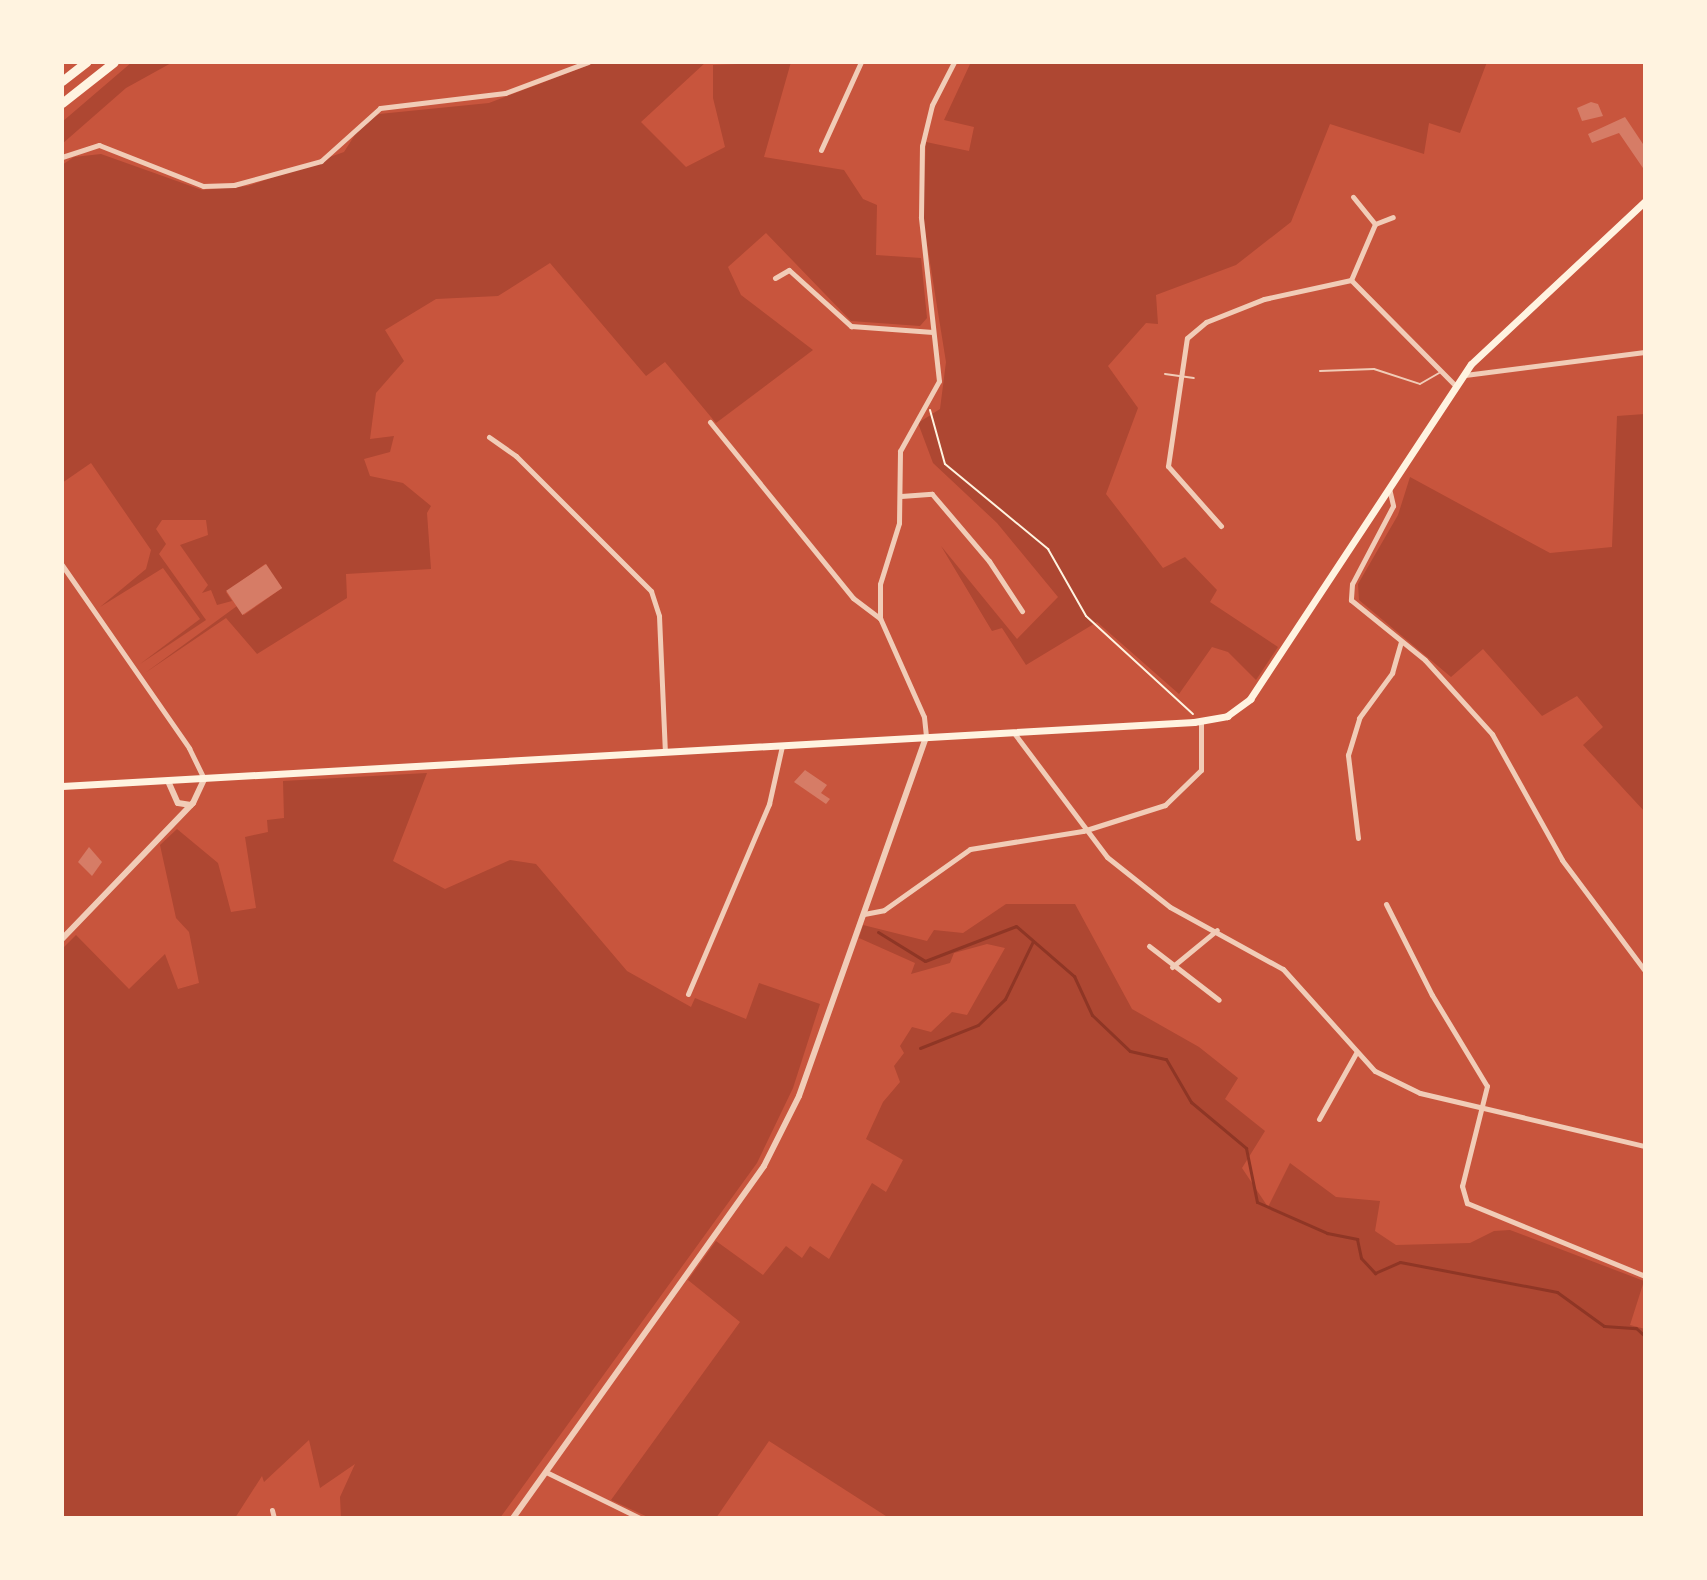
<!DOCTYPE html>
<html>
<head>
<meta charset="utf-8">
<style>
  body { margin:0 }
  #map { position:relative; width:1707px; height:1580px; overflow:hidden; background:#c8553d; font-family:"Roboto Serif",serif }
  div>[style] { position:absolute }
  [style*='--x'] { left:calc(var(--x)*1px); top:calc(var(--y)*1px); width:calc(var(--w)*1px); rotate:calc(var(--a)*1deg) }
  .green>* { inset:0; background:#ae4732 }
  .stream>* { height:3px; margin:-1.5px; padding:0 1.5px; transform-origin:1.5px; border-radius:1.5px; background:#8f3625 }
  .building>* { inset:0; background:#d67c66; transform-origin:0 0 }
  .path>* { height:2px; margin:-1px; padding:0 1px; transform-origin:1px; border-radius:1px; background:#fff3e0 }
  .service>* { height:2px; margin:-1px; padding:0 1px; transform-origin:1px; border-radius:1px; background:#f1ccb7 }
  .minor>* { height:5px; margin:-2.5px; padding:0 2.5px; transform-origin:2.5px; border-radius:2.5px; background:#f1ccb7 }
  .tertiary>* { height:6px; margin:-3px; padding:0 3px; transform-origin:3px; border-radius:3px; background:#f1ccb7 }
  .secondary>* { height:7px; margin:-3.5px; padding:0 3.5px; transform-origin:3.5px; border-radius:3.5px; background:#fff3e0 }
  .motorway>* { height:9px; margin:-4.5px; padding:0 4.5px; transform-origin:4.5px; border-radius:4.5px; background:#fff3e0 }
  span { translate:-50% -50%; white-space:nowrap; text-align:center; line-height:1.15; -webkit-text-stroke:8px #fff3e0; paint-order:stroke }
  .frame { position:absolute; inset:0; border:64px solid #fff3e0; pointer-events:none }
</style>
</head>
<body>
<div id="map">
  <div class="green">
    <div style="clip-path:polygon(132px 62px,173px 62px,126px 88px,62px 144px,62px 122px)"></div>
    <div style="clip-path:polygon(597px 62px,706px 62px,641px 122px,686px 167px,725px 147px,713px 98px,713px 65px,791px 62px,764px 157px,844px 170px,863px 199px,877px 205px,876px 255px,921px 258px,927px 318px,920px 326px,851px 321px,766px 233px,728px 267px,741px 295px,813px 350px,716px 423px,665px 362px,646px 376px,550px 263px,498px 296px,436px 299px,385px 330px,404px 361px,376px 393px,370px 439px,394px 436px,390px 452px,364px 459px,370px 476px,403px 483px,431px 506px,427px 513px,431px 569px,346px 574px,347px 598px,257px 654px,226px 618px,145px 673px,237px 606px,244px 615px,282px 588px,265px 564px,226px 592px,232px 601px,217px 605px,211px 590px,202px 593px,208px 585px,180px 545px,208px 535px,206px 520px,162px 520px,156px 529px,166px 544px,159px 554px,206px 620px,140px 664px,200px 619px,163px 568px,100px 607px,146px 569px,151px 550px,91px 463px,62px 483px,62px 165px,74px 157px,101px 154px,202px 190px,248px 186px,344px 152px,360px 127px,379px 114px,489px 103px)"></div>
    <div style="clip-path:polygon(971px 62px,1487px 62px,1460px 133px,1429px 123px,1424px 154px,1330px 124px,1291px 222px,1236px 265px,1156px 295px,1158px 324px,1146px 323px,1108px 366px,1138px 408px,1106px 494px,1163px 568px,1185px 557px,1217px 590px,1210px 602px,1278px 647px,1256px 680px,1228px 652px,1212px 647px,1179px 694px,1097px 622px,1026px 665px,1002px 628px,992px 631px,941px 546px,1017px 639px,1058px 597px,997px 523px,933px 463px,918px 423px,940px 409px,946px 362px,923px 219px,926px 142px,969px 151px,974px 127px,944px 120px)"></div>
    <div style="clip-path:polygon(1645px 414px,1645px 812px,1583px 745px,1603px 727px,1577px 696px,1542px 716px,1483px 649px,1451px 677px,1359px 600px,1358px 584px,1398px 515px,1410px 477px,1550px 553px,1612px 547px,1617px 416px)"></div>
    <div style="clip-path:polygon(427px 773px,393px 861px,445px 889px,510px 860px,536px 864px,627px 971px,691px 1007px,695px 998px,746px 1019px,759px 983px,820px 1004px,793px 1088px,757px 1163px,500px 1518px,341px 1518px,340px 1497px,355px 1464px,320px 1488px,309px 1440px,264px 1482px,262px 1476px,235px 1518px,62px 1518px,62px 949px,76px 935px,129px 989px,165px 954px,178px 989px,199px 983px,189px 932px,176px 918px,160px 845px,177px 829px,218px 863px,231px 912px,256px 908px,245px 837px,268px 832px,267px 820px,284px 818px,283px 781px)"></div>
    <div style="clip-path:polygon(1006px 904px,1075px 904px,1132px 1009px,1199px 1047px,1238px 1078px,1225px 1099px,1265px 1131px,1242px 1168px,1268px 1207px,1290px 1163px,1336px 1197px,1380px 1201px,1375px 1231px,1396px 1245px,1470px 1243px,1494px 1231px,1510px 1230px,1644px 1281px,1630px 1325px,1645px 1329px,1645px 1518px,889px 1518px,769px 1441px,716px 1518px,650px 1518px,611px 1500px,740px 1322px,688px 1280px,716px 1241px,763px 1275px,786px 1246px,802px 1258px,810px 1246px,829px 1259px,872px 1183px,886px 1192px,903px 1160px,866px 1139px,883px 1102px,900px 1082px,894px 1066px,904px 1053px,900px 1046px,912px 1027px,931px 1032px,952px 1012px,967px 1015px,1005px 948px,987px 944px,954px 953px,950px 963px,911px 974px,915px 963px,859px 938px,863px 925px,927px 941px,934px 930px,963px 933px)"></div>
  </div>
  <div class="stream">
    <div style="--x:878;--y:932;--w:55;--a:31.7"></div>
    <div style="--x:925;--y:961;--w:97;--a:-21"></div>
    <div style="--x:1016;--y:926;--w:77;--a:40.8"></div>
    <div style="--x:1074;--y:976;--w:43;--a:65.2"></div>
    <div style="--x:1092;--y:1015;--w:52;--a:43.5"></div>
    <div style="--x:1130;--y:1051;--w:37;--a:13"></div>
    <div style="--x:1166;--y:1059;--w:50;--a:59.8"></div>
    <div style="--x:1191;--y:1102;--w:72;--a:39.9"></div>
    <div style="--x:1246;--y:1148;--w:55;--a:78.5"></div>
    <div style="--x:1257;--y:1202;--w:77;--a:23.9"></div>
    <div style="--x:1327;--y:1233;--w:31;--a:11"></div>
    <div style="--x:1357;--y:1239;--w:19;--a:78"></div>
    <div style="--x:1361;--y:1258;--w:21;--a:47"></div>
    <div style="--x:1375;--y:1273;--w:27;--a:-24"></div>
    <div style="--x:1400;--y:1262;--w:160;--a:10.8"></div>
    <div style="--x:1557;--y:1292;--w:58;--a:35.9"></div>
    <div style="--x:1604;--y:1326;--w:32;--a:4"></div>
    <div style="--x:1636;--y:1328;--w:12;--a:42"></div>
    <div style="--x:920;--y:1048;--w:62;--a:-21.6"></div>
    <div style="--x:978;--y:1025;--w:37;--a:-44"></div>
    <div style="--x:1005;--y:999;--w:64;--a:-64.2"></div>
  </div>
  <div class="building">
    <div style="clip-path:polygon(1591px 102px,1598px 104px,1603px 116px,1582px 121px,1577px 108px)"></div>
    <div style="clip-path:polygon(1625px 117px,1645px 147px,1645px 171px,1619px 133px,1592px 143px,1588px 134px)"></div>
    <div style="left:266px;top:564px;width:29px;height:48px;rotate:56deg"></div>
    <div style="clip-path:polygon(805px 770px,827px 785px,821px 793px,830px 799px,826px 804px,794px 782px)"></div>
    <div style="clip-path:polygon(89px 847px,102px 862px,92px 876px,78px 862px)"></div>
  </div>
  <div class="path">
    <div style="--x:930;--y:410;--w:56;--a:74.5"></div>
    <div style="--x:945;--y:464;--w:134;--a:39.5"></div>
    <div style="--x:1048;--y:549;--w:77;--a:60.4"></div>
    <div style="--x:1086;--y:616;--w:145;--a:42.5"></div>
  </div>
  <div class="service">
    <div style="--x:1320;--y:371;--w:54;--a:-2.1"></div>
    <div style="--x:1374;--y:369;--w:48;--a:18.1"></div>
    <div style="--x:1420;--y:384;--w:22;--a:-30"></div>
    <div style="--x:1165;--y:374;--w:29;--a:8"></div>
  </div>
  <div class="minor">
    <div style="--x:821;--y:150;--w:97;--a:-65.6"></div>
    <div style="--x:62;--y:157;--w:39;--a:-18"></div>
    <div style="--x:99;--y:145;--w:112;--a:21.5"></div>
    <div style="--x:203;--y:186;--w:31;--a:-2"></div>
    <div style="--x:234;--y:185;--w:90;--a:-15.4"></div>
    <div style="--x:321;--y:161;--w:79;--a:-41.9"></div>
    <div style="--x:380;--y:108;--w:126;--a:-6.8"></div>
    <div style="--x:505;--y:93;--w:89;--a:-20.5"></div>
    <div style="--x:1375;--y:224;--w:19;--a:-21"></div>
    <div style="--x:775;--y:278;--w:16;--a:-30"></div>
    <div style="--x:789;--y:270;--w:84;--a:42.1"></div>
    <div style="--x:851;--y:326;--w:82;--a:4.2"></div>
    <div style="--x:1351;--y:280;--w:61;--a:-66.8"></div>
    <div style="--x:1375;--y:224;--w:35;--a:-129"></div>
    <div style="--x:1465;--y:375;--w:181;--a:-7.3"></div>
    <div style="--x:710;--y:422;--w:227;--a:50.9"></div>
    <div style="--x:853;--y:598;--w:34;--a:37"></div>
    <div style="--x:880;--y:618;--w:108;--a:66"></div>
    <div style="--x:924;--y:717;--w:20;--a:84"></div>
    <div style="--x:489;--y:437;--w:33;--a:35"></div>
    <div style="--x:516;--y:456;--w:191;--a:45"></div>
    <div style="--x:651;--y:591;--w:26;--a:72"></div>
    <div style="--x:659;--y:616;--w:136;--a:87.5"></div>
    <div style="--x:1389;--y:488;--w:18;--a:77"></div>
    <div style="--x:1393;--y:506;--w:88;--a:117.7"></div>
    <div style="--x:1352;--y:584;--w:16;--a:94"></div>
    <div style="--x:1351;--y:600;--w:95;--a:39"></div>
    <div style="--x:1425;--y:660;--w:100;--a:47.8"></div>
    <div style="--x:1492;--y:734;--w:144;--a:60.9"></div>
    <div style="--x:1562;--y:860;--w:139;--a:53.2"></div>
    <div style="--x:901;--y:496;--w:31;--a:-4"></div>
    <div style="--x:932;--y:494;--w:88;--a:49.6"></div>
    <div style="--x:989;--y:561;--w:60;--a:56.6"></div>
    <div style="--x:1221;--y:526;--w:80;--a:-131.5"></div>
    <div style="--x:1168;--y:466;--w:129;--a:-81.6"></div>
    <div style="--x:1187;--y:338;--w:25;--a:-40"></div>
    <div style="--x:1206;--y:322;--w:62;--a:-21.6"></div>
    <div style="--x:1264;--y:299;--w:89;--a:-12.3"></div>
    <div style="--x:1351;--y:280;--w:149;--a:45.3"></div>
    <div style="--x:62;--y:565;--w:223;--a:55.2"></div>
    <div style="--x:189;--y:748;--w:34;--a:64"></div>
    <div style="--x:880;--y:618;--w:34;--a:-90"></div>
    <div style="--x:880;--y:584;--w:64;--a:-72.7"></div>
    <div style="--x:899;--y:523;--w:72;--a:-89.2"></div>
    <div style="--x:900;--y:451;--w:80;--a:-60.9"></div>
    <div style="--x:939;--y:381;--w:165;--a:-96.3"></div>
    <div style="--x:921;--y:217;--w:71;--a:-89.2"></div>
    <div style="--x:922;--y:146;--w:42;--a:-76.3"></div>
    <div style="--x:932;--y:105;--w:48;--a:-62.9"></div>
    <div style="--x:1014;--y:733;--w:155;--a:53.1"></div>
    <div style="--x:1107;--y:857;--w:80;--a:38.4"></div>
    <div style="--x:1170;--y:907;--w:129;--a:28.8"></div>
    <div style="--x:1283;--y:969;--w:137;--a:48"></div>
    <div style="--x:1375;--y:1071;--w:50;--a:26.1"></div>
    <div style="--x:1420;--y:1093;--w:231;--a:13.3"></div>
    <div style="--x:1358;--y:838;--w:84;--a:-96.9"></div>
    <div style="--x:1348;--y:755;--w:39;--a:-73"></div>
    <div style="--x:1359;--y:718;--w:56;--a:-53.7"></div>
    <div style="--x:1392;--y:673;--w:32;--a:-74"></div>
    <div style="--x:1386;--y:904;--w:102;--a:63.2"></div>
    <div style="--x:1432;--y:995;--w:106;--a:58.9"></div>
    <div style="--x:1487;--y:1086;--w:103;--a:104"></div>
    <div style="--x:1462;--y:1186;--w:18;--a:74"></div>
    <div style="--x:1467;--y:1203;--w:192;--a:22.3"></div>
    <div style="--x:864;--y:914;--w:20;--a:-11"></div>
    <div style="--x:884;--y:910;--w:105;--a:-35.3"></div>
    <div style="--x:970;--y:849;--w:114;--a:-9.1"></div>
    <div style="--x:1083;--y:831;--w:86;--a:-17.6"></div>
    <div style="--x:1165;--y:805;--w:50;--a:-44.2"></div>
    <div style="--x:1201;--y:770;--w:48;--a:-90"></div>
    <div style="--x:1149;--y:946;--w:88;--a:37.6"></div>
    <div style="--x:1172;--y:967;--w:58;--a:-39.4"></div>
    <div style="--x:688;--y:994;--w:207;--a:-66.9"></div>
    <div style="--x:769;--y:804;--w:59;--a:-77.4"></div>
    <div style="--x:1319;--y:1119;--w:76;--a:-60.7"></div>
    <div style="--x:546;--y:1472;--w:105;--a:26.1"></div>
    <div style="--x:272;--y:1510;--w:8;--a:76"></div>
  </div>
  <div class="tertiary">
    <div style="--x:168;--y:781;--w:24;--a:66"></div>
    <div style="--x:178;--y:803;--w:13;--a:9"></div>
    <div style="--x:62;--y:939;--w:189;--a:-46.1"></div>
    <div style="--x:193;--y:803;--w:26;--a:-65"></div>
    <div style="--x:513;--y:1518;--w:432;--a:-54.5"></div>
    <div style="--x:764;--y:1166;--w:78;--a:-63.4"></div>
    <div style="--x:799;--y:1096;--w:381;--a:-70.5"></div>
  </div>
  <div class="secondary">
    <div style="--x:62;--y:786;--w:1134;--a:-3.24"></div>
    <div style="--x:1194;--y:722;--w:34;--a:-10"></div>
    <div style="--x:1227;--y:716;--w:29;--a:-36"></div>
    <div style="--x:1250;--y:699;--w:401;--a:-56.6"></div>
    <div style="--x:1471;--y:364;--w:238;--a:-43.1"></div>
  </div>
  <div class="motorway">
    <div style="--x:62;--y:81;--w:31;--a:-38"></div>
    <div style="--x:62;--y:103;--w:66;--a:-38.3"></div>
  </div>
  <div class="frame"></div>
</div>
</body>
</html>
